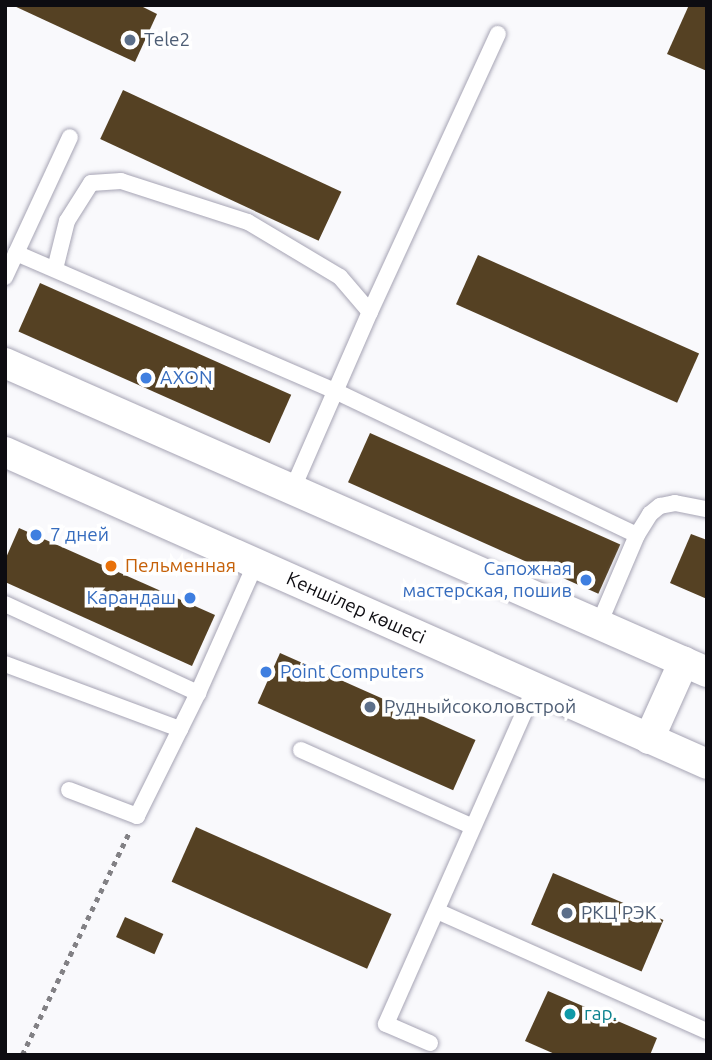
<!DOCTYPE html>
<html>
<head>
<meta charset="utf-8">
<style>
  body { margin:0 }
  #map { position:relative; width:712px; height:1060px; overflow:hidden; background:#f9f9fc; font-family:Ubuntu,sans-serif }
  div>[style] { position:absolute }
  [style*='--x'] { left:calc(var(--x)*1px); top:calc(var(--y)*1px); width:calc(var(--w)*1px); rotate:calc(var(--a)*1deg) }
  .building>* { inset:0; background:#554123; transform-origin:0 0 }
  .path>* { height:4.5px; margin-top:-2.25px; transform-origin:0; background:repeating-linear-gradient(90deg,#828185 0 5px,transparent 0 10px) }
  .roads { filter:drop-shadow(0 0 2px #a6a4b4) drop-shadow(0 0 2px #a6a4b4) }
  .service>* { height:16px; margin:-8px; padding:0 8px; transform-origin:8px; border-radius:8px; background:#fff }
  .minor>* { height:30px; margin:-15px; padding:0 15px; transform-origin:15px; border-radius:15px; background:#fff }
  .dots>* { width:19px; height:19px; translate:-50% -50%; box-sizing:border-box; border:4px solid #fff; border-radius:50% }
  span { translate:-50% -50%; white-space:nowrap; text-align:center; line-height:1.15; -webkit-text-stroke:7px #fff; paint-order:stroke }
  .service-label { font-size:19px; color:#4e5e75 }
  .left { translate:0 -50%; text-align:left }
  .shop-label { font-size:19px; color:#366cbe }
  .right { translate:-100% -50%; text-align:right }
  .food-label { font-size:19px; color:#c56008 }
  .street-label { font-size:19px; color:#0d0c11 }
  .culture-label { font-size:19px; color:#0d838f }
  .frame { position:absolute; inset:0; border:7px solid #0d0c11; pointer-events:none }
</style>
</head>
<body>
<div id="map">
  <div class="building">
    <div style="clip-path:polygon(12px 5px,139px 5px,157px 14px,135px 62px)"></div>
    <div style="clip-path:polygon(689px 5px,707px 5px,707px 71px,667px 54px)"></div>
    <div style="left:123px;top:90px;width:241px;height:54px;rotate:25deg"></div>
    <div style="left:478px;top:255px;width:242px;height:54px;rotate:24deg"></div>
    <div style="left:40px;top:283px;width:275px;height:53px;rotate:24deg"></div>
    <div style="left:370px;top:433px;width:274px;height:54px;rotate:24deg"></div>
    <div style="clip-path:polygon(19px 528px,215px 615px,192px 666px,5px 582px,5px 560px)"></div>
    <div style="clip-path:polygon(691px 534px,707px 540px,707px 599px,670px 583px)"></div>
    <div style="left:280px;top:653px;width:214px;height:55px;rotate:24deg"></div>
    <div style="left:196px;top:827px;width:214px;height:60px;rotate:24deg"></div>
    <div style="left:553px;top:873px;width:120px;height:56px;rotate:23deg"></div>
    <div style="left:125px;top:917px;width:42px;height:22px;rotate:24deg"></div>
    <div style="clip-path:polygon(548px 991px,657px 1038px,650px 1055px,557px 1055px,525px 1041px)"></div>
  </div>
  <div class="path">
    <div style="--x:22;--y:1055;--w:246;--a:-64.3"></div>
  </div>
  <div class="roads">
    <div class="service">
      <div style="--x:16;--y:253;--w:350;--a:23.4"></div>
      <div style="--x:337;--y:392;--w:332;--a:25.5"></div>
      <div style="--x:55;--y:269;--w:49;--a:-76"></div>
      <div style="--x:67;--y:221;--w:45;--a:-57.7"></div>
      <div style="--x:91;--y:183;--w:30;--a:-4"></div>
      <div style="--x:121;--y:181;--w:133;--a:17.9"></div>
      <div style="--x:248;--y:222;--w:107;--a:30.9"></div>
      <div style="--x:340;--y:277;--w:46;--a:49.4"></div>
      <div style="--x:5;--y:277;--w:154;--a:-65.1"></div>
      <div style="--x:293;--y:488;--w:192;--a:-66.4"></div>
      <div style="--x:370;--y:312;--w:306;--a:-65.3"></div>
      <div style="--x:5;--y:604;--w:213;--a:24.8"></div>
      <div style="--x:599;--y:624;--w:97;--a:-66.9"></div>
      <div style="--x:637;--y:535;--w:25;--a:-58"></div>
      <div style="--x:650;--y:514;--w:13;--a:-39"></div>
      <div style="--x:660;--y:506;--w:15;--a:-11"></div>
      <div style="--x:675;--y:503;--w:33;--a:11"></div>
      <div style="--x:5;--y:664;--w:187;--a:20.4"></div>
      <div style="--x:301;--y:750;--w:188;--a:24.1"></div>
      <div style="--x:69;--y:790;--w:73;--a:20.9"></div>
      <div style="--x:137;--y:816;--w:137;--a:-63.6"></div>
      <div style="--x:198;--y:693;--w:142;--a:-66"></div>
      <div style="--x:437;--y:911;--w:295;--a:24"></div>
      <div style="--x:430;--y:1043;--w:48;--a:-156.6"></div>
      <div style="--x:386;--y:1024;--w:368;--a:-66.1"></div>
    </div>
    <div class="minor">
      <div style="--x:5;--y:363;--w:767;--a:23.76"></div>
      <div style="--x:5;--y:452;--w:768;--a:23.96"></div>
      <div style="--x:649;--y:739;--w:85;--a:-65.8"></div>
    </div>
  </div>
  <div class="dots">
    <div style="left:130px;top:40px;background:#5c6f8a"></div>
    <div style="left:146px;top:378px;background:#3f7fe0"></div>
    <div style="left:36px;top:535px;background:#3f7fe0"></div>
    <div style="left:111px;top:566px;background:#e8710a"></div>
    <div style="left:586px;top:580px;background:#3f7fe0"></div>
    <div style="left:190px;top:598px;background:#3f7fe0"></div>
    <div style="left:266px;top:672px;background:#3f7fe0"></div>
    <div style="left:370px;top:707px;background:#5c6f8a"></div>
    <div style="left:567px;top:913px;background:#5c6f8a"></div>
    <div style="left:570px;top:1014px;background:#0f9aa8"></div>
  </div>
  <div class="service-label">
    <span class="left" style="left:144px;top:40px">Tele2</span>
    <span class="left" style="left:384px;top:707px">Рудныйсоколовстрой</span>
    <span class="left" style="left:581px;top:913px">РКЦ РЭК</span>
  </div>
  <div class="shop-label">
    <span class="left" style="left:160px;top:378px">AXON</span>
    <span class="left" style="left:50px;top:535px">7 дней</span>
    <span class="right" style="left:572px;top:580px">Сапожная<br>мастерская, пошив</span>
    <span class="right" style="left:176px;top:598px">Карандаш</span>
    <span class="left" style="left:280px;top:672px">Point Computers</span>
  </div>
  <div class="food-label">
    <span class="left" style="left:125px;top:566px">Пельменная</span>
  </div>
  <div class="street-label">
    <span style="left:356px;top:608px;rotate:24deg">Кеншілер көшесі</span>
  </div>
  <div class="culture-label">
    <span class="left" style="left:584px;top:1014px">гар.</span>
  </div>
  <div class="frame"></div>
</div>
</body>
</html>
